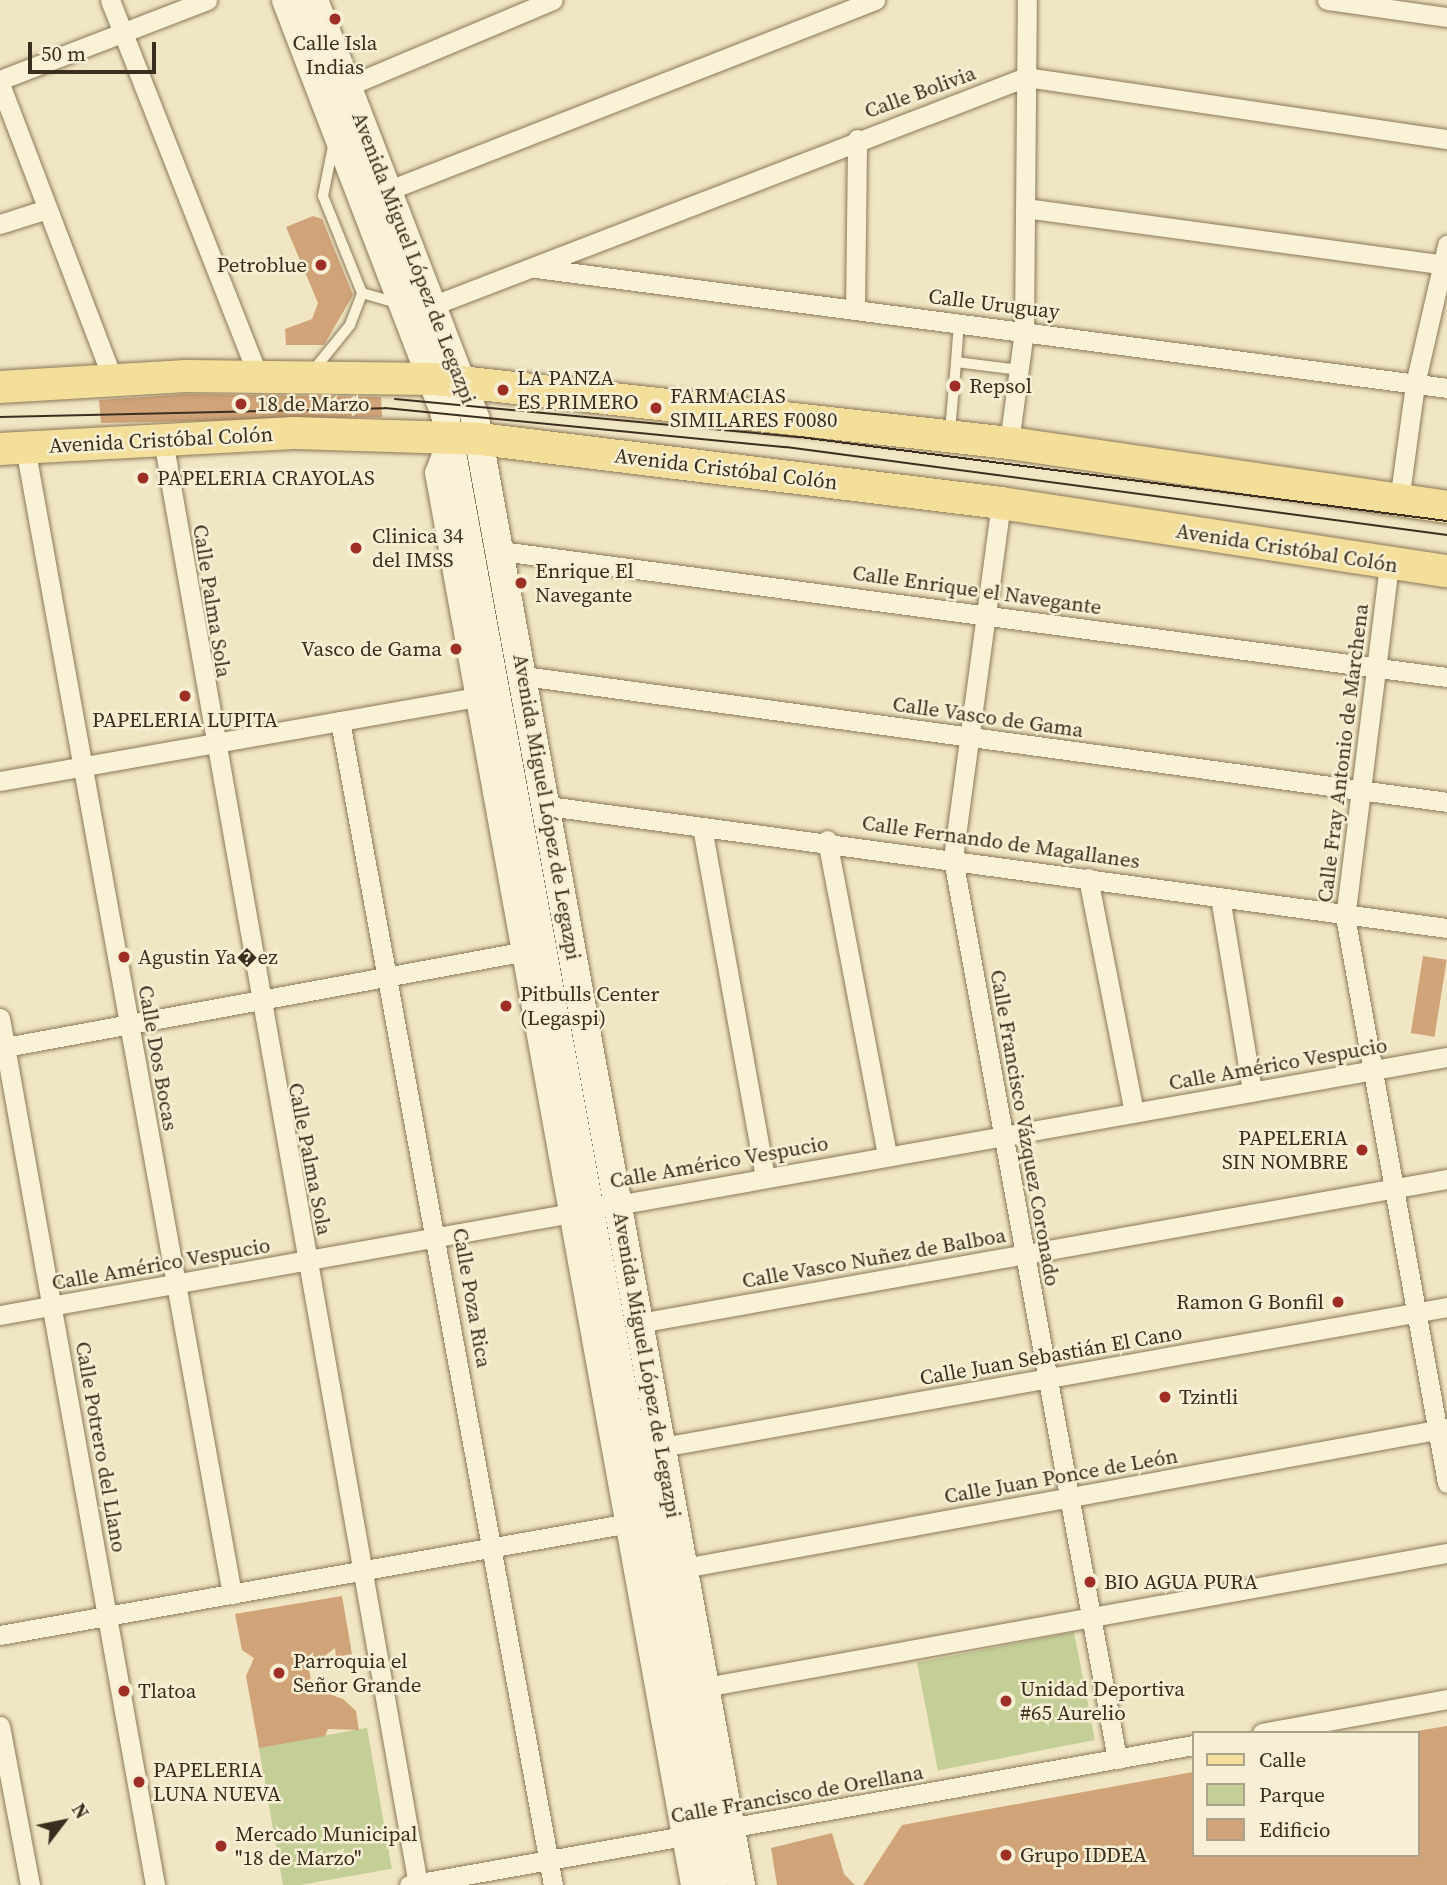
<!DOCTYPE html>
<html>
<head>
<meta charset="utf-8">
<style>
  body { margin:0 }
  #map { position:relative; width:1447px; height:1885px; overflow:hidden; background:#f0e6c3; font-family:"Source Serif 4",serif }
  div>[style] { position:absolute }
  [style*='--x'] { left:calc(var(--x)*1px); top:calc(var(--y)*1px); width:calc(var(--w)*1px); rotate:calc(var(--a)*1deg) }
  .green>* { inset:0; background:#c4cf97; transform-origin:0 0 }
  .building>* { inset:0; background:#d0a378; transform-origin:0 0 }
  .roads { filter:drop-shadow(0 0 2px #8b7859) drop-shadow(0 0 2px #8b7859) }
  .lane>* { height:10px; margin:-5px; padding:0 5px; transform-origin:5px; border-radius:5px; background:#faf2d7 }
  .street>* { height:19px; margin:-9.5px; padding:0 9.5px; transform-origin:9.5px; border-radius:9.5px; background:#faf2d7 }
  .secondary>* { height:28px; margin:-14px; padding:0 14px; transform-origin:14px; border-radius:14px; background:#faf2d7 }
  .primary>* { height:32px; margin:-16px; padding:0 16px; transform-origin:16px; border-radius:16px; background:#f4df9a }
  .tram>* { height:2px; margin:-1px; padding:0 1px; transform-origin:1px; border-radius:1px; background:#3b2e1e }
  .dots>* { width:19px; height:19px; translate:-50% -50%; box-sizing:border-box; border:4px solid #f7efd3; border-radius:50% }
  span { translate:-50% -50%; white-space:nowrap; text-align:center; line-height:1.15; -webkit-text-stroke:5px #f7efd3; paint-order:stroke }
  .poi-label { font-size:21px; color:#3b2e1e }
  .right { translate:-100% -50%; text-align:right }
  .left { translate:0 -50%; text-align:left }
  .street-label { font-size:21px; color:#3b2e1e }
  .legend { position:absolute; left:1192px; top:1731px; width:228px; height:126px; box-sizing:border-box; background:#f7efd3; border:2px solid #aca28b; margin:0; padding:9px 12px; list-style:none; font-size:21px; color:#3b2e1e }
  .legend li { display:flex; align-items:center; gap:14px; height:35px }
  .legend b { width:35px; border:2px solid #aca28b }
  .north { position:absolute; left:28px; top:1787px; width:70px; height:70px; -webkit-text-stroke:5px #f7efd3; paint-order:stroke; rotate:58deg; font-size:19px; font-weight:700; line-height:28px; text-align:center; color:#3b2e1e }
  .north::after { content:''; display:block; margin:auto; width:24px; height:32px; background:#3b2e1e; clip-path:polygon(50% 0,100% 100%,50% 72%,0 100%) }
  .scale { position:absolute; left:28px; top:42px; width:128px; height:32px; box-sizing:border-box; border:4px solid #3b2e1e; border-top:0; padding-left:9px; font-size:21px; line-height:24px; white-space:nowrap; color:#3b2e1e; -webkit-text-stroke:5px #f7efd3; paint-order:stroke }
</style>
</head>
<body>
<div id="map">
  <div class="green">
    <div style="left:1074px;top:1632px;width:110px;height:160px;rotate:79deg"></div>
    <div style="left:367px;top:1728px;width:143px;height:110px;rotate:80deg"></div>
  </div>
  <div class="building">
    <div style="clip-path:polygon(313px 216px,322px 219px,353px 295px,324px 345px,286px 345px,285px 329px,312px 319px,318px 303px,286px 227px)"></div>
    <div style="clip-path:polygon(186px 394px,381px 397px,382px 417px,101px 423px,99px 400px)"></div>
    <div style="left:1423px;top:956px;width:24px;height:78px;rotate:9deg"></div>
    <div style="clip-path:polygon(342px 1596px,352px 1654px,336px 1657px,335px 1648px,309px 1668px,312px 1688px,343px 1699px,356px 1711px,359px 1730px,328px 1729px,325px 1736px,259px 1748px,246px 1676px,254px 1658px,242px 1650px,235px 1614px)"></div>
    <div style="clip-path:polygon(1447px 1726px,1447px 1885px,863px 1885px,902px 1825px,1193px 1772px,1193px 1855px,1417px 1855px,1417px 1731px)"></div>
    <div style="clip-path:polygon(832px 1833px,844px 1874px,855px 1885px,777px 1885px,771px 1848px)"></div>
  </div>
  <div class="roads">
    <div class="lane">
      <div style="--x:334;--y:141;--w:56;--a:101.3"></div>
      <div style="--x:323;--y:196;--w:105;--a:68.1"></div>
      <div style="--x:362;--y:293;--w:36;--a:16"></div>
      <div style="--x:956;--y:362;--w:40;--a:-85.7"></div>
      <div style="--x:312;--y:372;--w:60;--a:-51"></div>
      <div style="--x:350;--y:325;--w:34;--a:-69"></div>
      <div style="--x:950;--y:431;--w:69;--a:-85"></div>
      <div style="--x:956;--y:362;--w:64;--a:7.2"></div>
    </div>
    <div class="street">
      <div style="--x:110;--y:0;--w:403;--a:68.5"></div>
      <div style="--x:1327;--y:0;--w:121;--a:8.1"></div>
      <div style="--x:0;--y:80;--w:222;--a:-21.1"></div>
      <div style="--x:0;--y:84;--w:320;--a:69.1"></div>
      <div style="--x:348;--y:86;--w:222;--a:-22.8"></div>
      <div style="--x:389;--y:190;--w:522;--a:-21.35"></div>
      <div style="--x:1025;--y:208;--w:426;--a:7.7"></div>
      <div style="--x:0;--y:224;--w:49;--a:-17.7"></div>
      <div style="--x:536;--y:268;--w:919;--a:7.5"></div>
      <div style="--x:434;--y:305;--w:634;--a:-21.06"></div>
      <div style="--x:1026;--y:77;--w:426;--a:8.4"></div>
      <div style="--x:855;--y:310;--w:171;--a:-89.3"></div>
      <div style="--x:448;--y:436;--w:39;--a:111"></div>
      <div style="--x:434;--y:472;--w:1436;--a:79.73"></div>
      <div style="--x:163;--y:440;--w:1467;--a:79.99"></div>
      <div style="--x:1009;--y:443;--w:114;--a:-82.4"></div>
      <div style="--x:1024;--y:330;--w:330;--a:-89.5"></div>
      <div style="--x:25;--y:447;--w:1166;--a:79.77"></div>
      <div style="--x:1399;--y:501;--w:118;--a:-82.2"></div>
      <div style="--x:1415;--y:384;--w:143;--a:-77"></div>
      <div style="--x:1001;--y:503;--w:359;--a:97.7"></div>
      <div style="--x:953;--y:859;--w:915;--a:79.67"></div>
      <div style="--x:501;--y:551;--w:954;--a:7.59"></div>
      <div style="--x:1389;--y:565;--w:354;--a:97.1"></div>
      <div style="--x:1345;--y:916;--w:576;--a:79.8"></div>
      <div style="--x:524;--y:676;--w:932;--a:7.77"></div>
      <div style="--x:340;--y:721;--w:1183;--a:79.63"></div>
      <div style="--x:0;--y:781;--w:481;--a:-10"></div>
      <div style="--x:548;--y:806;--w:907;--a:7.73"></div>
      <div style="--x:702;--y:827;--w:356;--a:79.8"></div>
      <div style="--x:827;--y:840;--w:321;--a:79.2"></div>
      <div style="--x:1088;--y:878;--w:238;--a:78.9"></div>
      <div style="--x:1220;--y:897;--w:197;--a:80.6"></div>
      <div style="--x:0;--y:1018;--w:881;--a:79.86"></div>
      <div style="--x:0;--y:1048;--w:530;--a:-10.44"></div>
      <div style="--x:0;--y:1315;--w:1470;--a:-10.11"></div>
      <div style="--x:639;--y:1323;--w:821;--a:-10.11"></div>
      <div style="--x:662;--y:1447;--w:797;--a:-10.11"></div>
      <div style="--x:684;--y:1568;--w:776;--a:-10.4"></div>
      <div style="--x:0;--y:1635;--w:634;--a:-10.09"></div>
      <div style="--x:705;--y:1687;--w:754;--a:-10.24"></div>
      <div style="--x:0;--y:1726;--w:162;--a:79.3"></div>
      <div style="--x:1262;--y:1733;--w:188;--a:-10.4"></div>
      <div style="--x:409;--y:1885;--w:796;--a:-10.12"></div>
    </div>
    <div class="secondary">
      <div style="--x:286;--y:0;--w:444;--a:69"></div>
      <div style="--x:445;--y:415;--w:1494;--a:79.67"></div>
      <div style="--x:314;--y:0;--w:448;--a:68.9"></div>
      <div style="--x:475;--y:418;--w:1491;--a:79.72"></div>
    </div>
    <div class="primary">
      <div style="--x:0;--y:387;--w:186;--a:-3.4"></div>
      <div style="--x:186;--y:376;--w:248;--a:0.7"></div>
      <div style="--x:434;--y:379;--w:579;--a:6.35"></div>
      <div style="--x:1009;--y:443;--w:443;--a:8.3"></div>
      <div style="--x:0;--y:449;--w:294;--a:-3.1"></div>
      <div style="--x:294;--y:433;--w:186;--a:1.8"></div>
      <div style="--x:480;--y:439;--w:525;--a:7"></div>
      <div style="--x:1001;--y:503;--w:451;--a:8.7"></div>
    </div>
  </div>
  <div class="tram">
    <div style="--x:395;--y:399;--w:407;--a:5.4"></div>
    <div style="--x:800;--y:437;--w:652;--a:7.4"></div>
    <div style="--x:0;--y:417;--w:385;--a:-1.3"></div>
    <div style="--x:385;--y:408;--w:403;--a:5.6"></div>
    <div style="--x:786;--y:447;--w:667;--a:7.58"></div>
  </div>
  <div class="dots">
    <div style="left:335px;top:19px;background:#9d2f27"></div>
    <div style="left:321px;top:265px;background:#9d2f27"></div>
    <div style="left:955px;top:386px;background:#9d2f27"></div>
    <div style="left:503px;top:390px;background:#9d2f27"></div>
    <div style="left:241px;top:404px;background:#9d2f27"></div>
    <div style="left:656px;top:408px;background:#9d2f27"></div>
    <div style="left:143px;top:478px;background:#9d2f27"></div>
    <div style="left:356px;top:548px;background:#9d2f27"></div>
    <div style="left:521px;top:583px;background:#9d2f27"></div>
    <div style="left:456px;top:649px;background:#9d2f27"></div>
    <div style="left:185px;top:696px;background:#9d2f27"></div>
    <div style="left:124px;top:957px;background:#9d2f27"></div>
    <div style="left:506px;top:1006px;background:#9d2f27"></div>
    <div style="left:1362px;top:1150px;background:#9d2f27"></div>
    <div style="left:1338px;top:1302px;background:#9d2f27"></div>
    <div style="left:1165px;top:1397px;background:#9d2f27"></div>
    <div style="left:1090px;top:1582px;background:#9d2f27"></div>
    <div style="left:279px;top:1673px;background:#9d2f27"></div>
    <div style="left:124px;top:1691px;background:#9d2f27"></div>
    <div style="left:1006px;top:1701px;background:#9d2f27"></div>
    <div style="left:139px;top:1782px;background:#9d2f27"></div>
    <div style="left:221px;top:1846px;background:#9d2f27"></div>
    <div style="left:1006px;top:1855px;background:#9d2f27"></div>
  </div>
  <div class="poi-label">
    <span style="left:335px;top:55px">Calle Isla<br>Indias</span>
    <span class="right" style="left:307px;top:265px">Petroblue</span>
    <span class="left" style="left:517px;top:390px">LA PANZA<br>ES PRIMERO</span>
    <span class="left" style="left:969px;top:386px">Repsol</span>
    <span class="left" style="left:670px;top:408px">FARMACIAS<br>SIMILARES F0080</span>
    <span class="left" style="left:257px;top:404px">18 de Marzo</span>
    <span class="left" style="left:157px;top:478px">PAPELERIA CRAYOLAS</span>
    <span class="left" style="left:372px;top:548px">Clinica 34<br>del IMSS</span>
    <span class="left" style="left:535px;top:583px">Enrique El<br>Navegante</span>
    <span class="right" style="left:442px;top:649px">Vasco de Gama</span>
    <span style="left:185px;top:720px">PAPELERIA LUPITA</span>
    <span class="left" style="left:138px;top:957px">Agustin Ya�ez</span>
    <span class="left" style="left:520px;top:1006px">Pitbulls Center<br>(Legaspi)</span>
    <span class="right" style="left:1348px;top:1150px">PAPELERIA<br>SIN NOMBRE</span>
    <span class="right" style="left:1324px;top:1302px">Ramon G Bonfil</span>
    <span class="left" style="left:1179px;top:1397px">Tzintli</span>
    <span class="left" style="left:1104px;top:1582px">BIO AGUA PURA</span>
    <span class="left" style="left:293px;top:1673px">Parroquia el<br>Señor Grande</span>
    <span class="left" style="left:1020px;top:1701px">Unidad Deportiva<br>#65 Aurelio</span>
    <span class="left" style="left:138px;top:1691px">Tlatoa</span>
    <span class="left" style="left:153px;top:1782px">PAPELERIA<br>LUNA NUEVA</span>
    <span class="left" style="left:235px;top:1846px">Mercado Municipal<br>"18 de Marzo"</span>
    <span class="left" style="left:1020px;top:1855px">Grupo IDDEA</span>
  </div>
  <div class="street-label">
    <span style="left:920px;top:92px;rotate:-20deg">Calle Bolivia</span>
    <span style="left:414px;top:258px;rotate:69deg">Avenida Miguel López de Legazpi</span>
    <span style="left:994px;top:304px;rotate:7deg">Calle Uruguay</span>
    <span style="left:161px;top:440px;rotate:-3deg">Avenida Cristóbal Colón</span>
    <span style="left:726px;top:469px;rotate:7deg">Avenida Cristóbal Colón</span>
    <span style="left:1287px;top:548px;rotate:9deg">Avenida Cristóbal Colón</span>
    <span style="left:977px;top:590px;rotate:8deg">Calle Enrique el Navegante</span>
    <span style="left:212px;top:601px;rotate:81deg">Calle Palma Sola</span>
    <span style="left:988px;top:717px;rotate:8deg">Calle Vasco de Gama</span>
    <span style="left:1343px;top:753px;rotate:-83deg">Calle Fray Antonio de Marchena</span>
    <span style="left:547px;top:807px;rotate:80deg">Avenida Miguel López de Legazpi</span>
    <span style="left:1001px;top:842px;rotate:8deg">Calle Fernando de Magallanes</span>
    <span style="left:158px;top:1058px;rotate:80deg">Calle Dos Bocas</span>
    <span style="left:1278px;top:1064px;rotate:-10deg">Calle Américo Vespucio</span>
    <span style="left:1025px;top:1128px;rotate:80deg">Calle Francisco Vázquez Coronado</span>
    <span style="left:310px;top:1159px;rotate:79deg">Calle Palma Sola</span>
    <span style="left:719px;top:1162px;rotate:-10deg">Calle Américo Vespucio</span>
    <span style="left:874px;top:1258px;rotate:-10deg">Calle Vasco Nuñez de Balboa</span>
    <span style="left:161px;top:1264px;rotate:-10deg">Calle Américo Vespucio</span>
    <span style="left:472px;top:1298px;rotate:80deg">Calle Poza Rica</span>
    <span style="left:1051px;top:1355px;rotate:-10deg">Calle Juan Sebastián El Cano</span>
    <span style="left:647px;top:1365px;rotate:80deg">Avenida Miguel López de Legazpi</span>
    <span style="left:101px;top:1447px;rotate:80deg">Calle Potrero del Llano</span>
    <span style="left:1061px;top:1476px;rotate:-10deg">Calle Juan Ponce de León</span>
    <span style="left:797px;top:1794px;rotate:-10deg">Calle Francisco de Orellana</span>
  </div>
  <ul class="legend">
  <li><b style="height:9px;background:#f4df9a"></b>Calle</li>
  <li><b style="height:19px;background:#c4cf97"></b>Parque</li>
  <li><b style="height:19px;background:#d0a378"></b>Edificio</li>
  </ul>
  <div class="north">N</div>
  <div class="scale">50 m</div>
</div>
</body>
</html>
